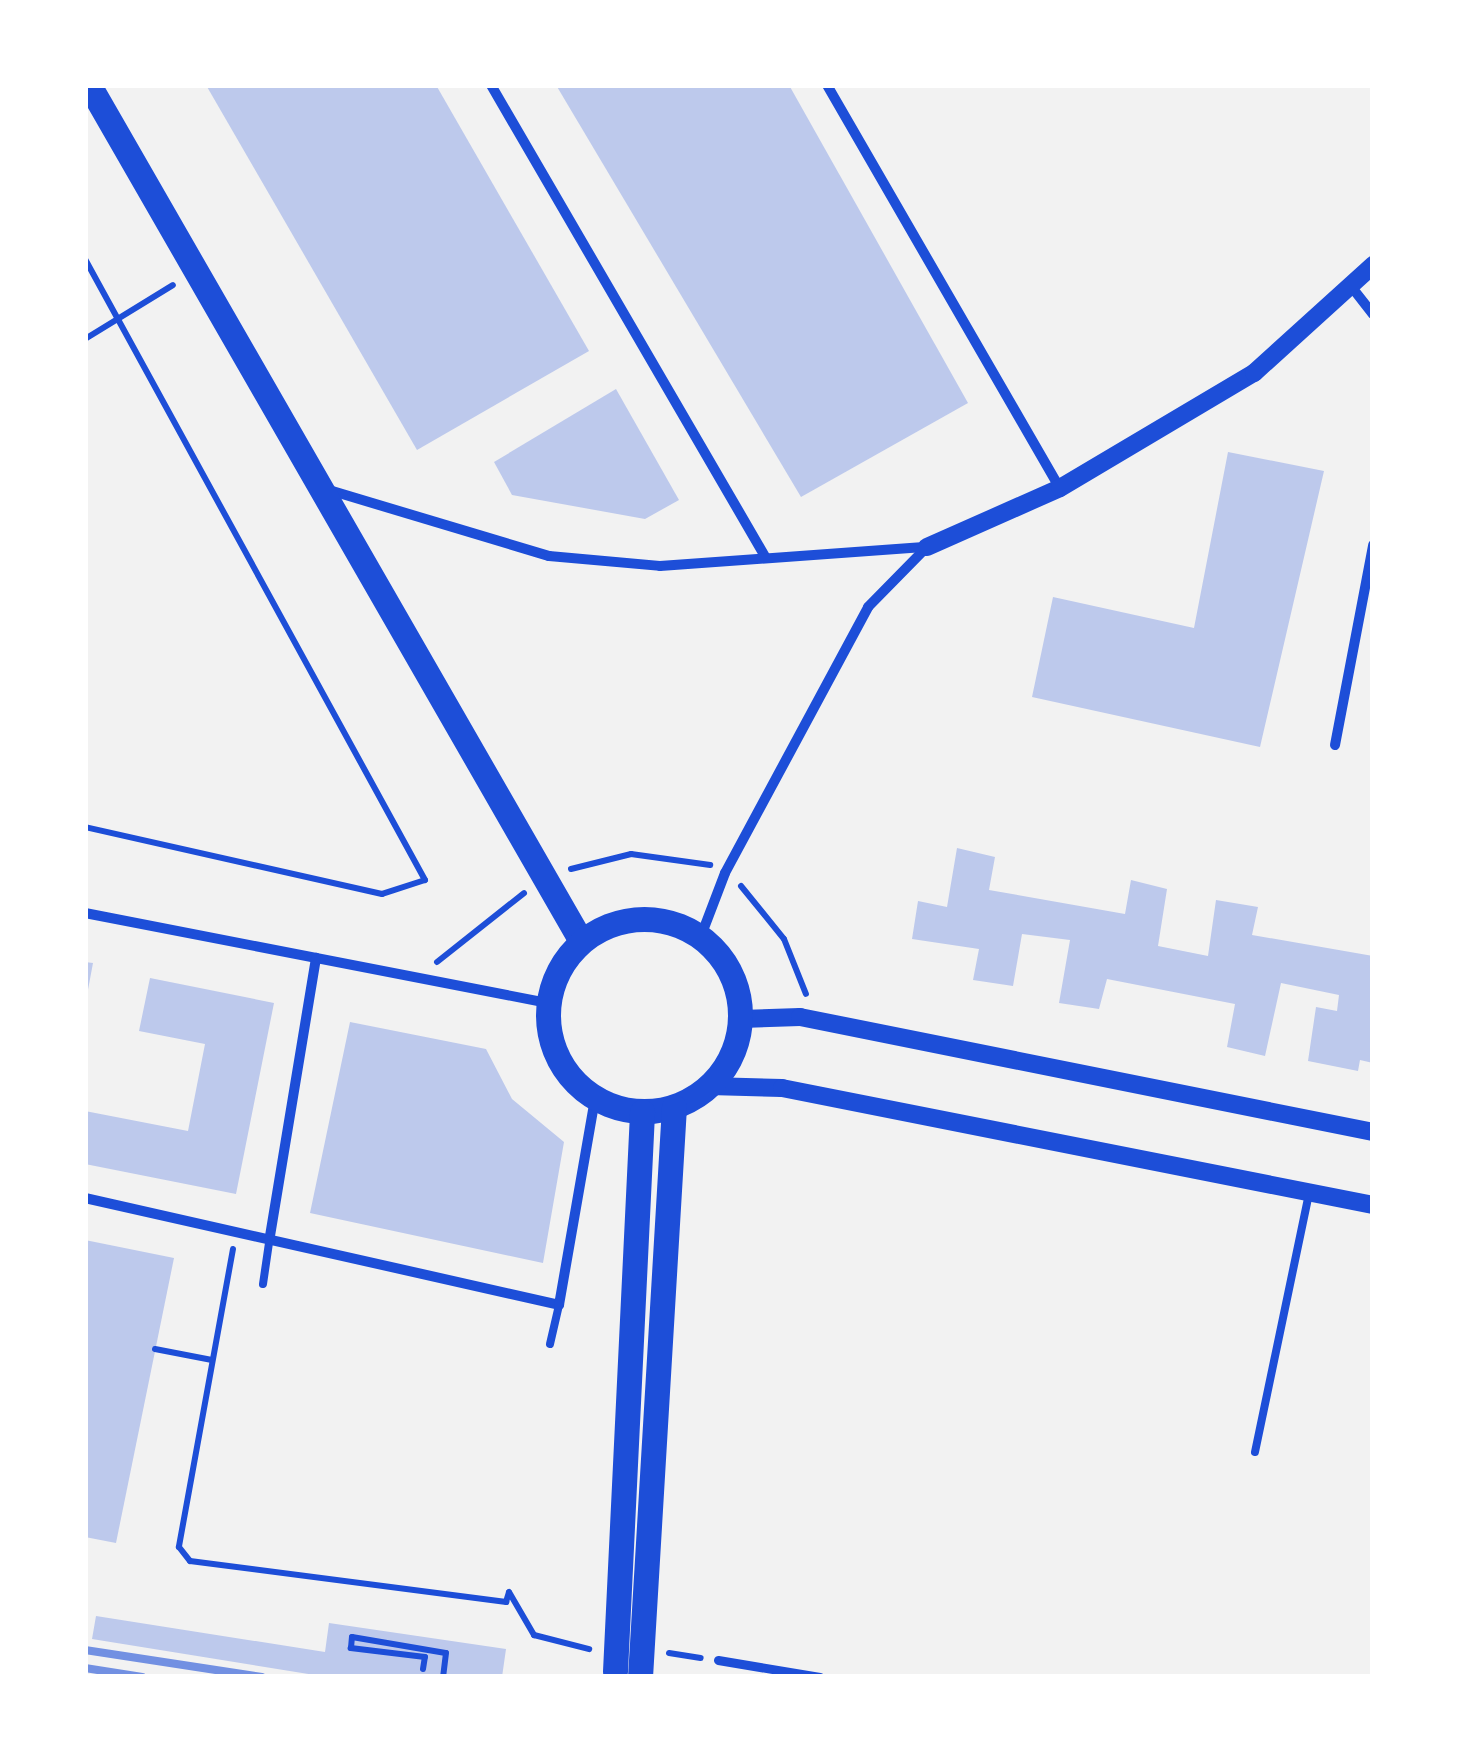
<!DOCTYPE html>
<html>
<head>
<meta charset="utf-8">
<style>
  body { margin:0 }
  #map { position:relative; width:1458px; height:1762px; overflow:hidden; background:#f2f2f2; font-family:Raleway,sans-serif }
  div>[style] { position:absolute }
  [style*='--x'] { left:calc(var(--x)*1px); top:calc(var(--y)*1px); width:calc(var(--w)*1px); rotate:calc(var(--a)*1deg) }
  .building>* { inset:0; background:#bdc9ec }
  .path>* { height:6px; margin:-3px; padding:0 3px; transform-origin:3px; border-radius:3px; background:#1d4ed8 }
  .service>* { height:8px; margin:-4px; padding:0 4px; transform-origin:4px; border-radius:4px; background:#1d4ed8 }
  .pedestrian>* { height:9px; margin:-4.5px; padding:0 4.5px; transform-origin:4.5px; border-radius:4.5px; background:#1d4ed8 }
  .minor>* { height:10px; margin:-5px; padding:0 5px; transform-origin:5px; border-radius:5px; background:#1d4ed8 }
  .tertiary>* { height:18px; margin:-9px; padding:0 9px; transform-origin:9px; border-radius:9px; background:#1d4ed8 }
  .primary>* { height:25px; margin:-12.5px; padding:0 12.5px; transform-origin:12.5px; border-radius:12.5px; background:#1d4ed8 }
  .primary>.ring { margin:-12.5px; padding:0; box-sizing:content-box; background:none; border:25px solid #1d4ed8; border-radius:50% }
  .rail>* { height:8px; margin:-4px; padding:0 4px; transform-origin:4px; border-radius:4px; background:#7290e2 }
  span { translate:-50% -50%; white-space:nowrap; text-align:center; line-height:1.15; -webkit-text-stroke:8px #fff; paint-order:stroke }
  .frame { position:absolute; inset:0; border:88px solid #fff; pointer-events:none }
</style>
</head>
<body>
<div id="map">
  <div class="building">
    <div style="clip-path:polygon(206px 85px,436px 85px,589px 351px,417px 450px)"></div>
    <div style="clip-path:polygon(556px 85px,789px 85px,968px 403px,801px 497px)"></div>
    <div style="clip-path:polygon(616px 389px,679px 500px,645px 519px,512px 495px,494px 462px)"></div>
    <div style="clip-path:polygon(1228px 452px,1324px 471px,1260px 747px,1032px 697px,1053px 597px,1194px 628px)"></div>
    <div style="clip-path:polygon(957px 848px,995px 857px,989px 890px,1125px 914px,1131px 880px,1167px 889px,1158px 946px,1208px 956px,1216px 900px,1258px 907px,1252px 935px,1373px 956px,1373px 1063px,1360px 1060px,1358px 1071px,1308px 1061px,1316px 1007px,1337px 1011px,1339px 995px,1281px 983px,1265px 1056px,1227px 1047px,1235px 1004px,1107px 979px,1099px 1009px,1059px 1003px,1070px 940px,1022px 934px,1013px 986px,973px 980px,979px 949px,912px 939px,918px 901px,947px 907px)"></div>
    <div style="clip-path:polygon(85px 962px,93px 963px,87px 995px,85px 995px)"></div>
    <div style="clip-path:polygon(150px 978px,274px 1003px,236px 1194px,85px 1164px,85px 1111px,188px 1131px,205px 1044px,139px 1031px)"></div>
    <div style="clip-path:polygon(350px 1022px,486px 1049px,512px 1099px,564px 1142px,543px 1263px,310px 1213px)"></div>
    <div style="clip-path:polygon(85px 1240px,174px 1258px,116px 1543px,85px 1537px)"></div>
    <div style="clip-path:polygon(96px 1616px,325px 1652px,329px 1623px,506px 1649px,502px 1677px,327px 1677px,92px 1639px)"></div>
  </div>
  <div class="path">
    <div style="--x:85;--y:259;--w:708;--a:61.3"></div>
    <div style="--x:425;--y:880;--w:45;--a:162"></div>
    <div style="--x:382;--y:894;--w:304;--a:-167.3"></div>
    <div style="--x:85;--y:339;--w:103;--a:-31.5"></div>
    <div style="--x:571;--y:869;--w:62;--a:-14"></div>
    <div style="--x:631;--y:854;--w:80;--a:7.9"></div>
    <div style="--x:741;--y:886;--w:68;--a:50.9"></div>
    <div style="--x:784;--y:939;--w:59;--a:68.2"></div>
    <div style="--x:437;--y:962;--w:111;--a:-38.4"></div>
    <div style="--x:233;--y:1249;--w:303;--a:100.3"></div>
    <div style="--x:179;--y:1547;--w:18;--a:52"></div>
    <div style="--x:190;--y:1561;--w:319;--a:7.4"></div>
    <div style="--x:506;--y:1602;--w:10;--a:-73"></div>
    <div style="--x:509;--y:1592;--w:50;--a:59.8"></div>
    <div style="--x:534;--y:1635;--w:57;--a:14.3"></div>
    <div style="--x:155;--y:1349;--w:58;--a:10.9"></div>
    <div style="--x:669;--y:1653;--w:32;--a:9"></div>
    <div style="--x:423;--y:1669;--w:12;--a:-81"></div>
    <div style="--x:425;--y:1657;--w:75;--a:-173.1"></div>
    <div style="--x:351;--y:1648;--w:11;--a:-85"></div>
    <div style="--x:352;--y:1637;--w:95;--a:9.7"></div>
    <div style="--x:446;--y:1653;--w:24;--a:97"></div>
  </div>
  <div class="service">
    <div style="--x:263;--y:1284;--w:49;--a:-81.7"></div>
    <div style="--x:550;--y:1344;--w:40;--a:-77"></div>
    <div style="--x:1255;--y:1452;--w:265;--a:-78.2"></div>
  </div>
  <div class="pedestrian">
    <div style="--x:718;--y:1660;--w:103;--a:9.5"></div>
  </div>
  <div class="minor">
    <div style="--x:491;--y:85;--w:547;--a:59.83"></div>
    <div style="--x:827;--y:85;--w:466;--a:60"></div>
    <div style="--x:1354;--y:290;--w:31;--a:52"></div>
    <div style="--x:329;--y:490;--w:230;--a:16.7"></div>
    <div style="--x:549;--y:556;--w:111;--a:5.1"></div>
    <div style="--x:660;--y:566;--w:268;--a:-4.1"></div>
    <div style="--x:1335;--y:745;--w:204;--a:-79.2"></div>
    <div style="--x:85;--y:913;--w:472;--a:11"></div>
    <div style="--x:701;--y:936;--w:67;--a:-69.1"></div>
    <div style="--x:725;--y:873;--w:302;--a:-61.7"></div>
    <div style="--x:868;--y:607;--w:83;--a:-45.5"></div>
    <div style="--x:85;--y:1198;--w:486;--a:12.7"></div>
    <div style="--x:559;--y:1305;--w:210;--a:-80.1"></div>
    <div style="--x:270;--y:1236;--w:282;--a:-80.6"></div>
  </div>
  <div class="tertiary">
    <div style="--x:927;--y:547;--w:145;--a:-23.9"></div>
    <div style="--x:1060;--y:488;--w:226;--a:-30.7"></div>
    <div style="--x:1254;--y:373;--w:161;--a:-42.2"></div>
    <div style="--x:741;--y:1019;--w:59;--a:-1.9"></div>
    <div style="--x:800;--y:1017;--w:584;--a:11.35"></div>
    <div style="--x:709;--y:1086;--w:73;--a:1.6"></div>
    <div style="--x:782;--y:1088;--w:602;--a:11.2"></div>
  </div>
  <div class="primary">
    <div style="--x:89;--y:85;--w:987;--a:60.11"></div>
    <div class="ring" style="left:548px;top:919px;width:167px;height:167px"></div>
    <div style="--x:615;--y:1671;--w:560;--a:-87.23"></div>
    <div style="--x:640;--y:1677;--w:571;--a:-86.59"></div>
  </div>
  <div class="rail">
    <div style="--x:85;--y:1650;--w:179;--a:8.7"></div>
    <div style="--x:85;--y:1668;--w:58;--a:9"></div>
  </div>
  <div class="frame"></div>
</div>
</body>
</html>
